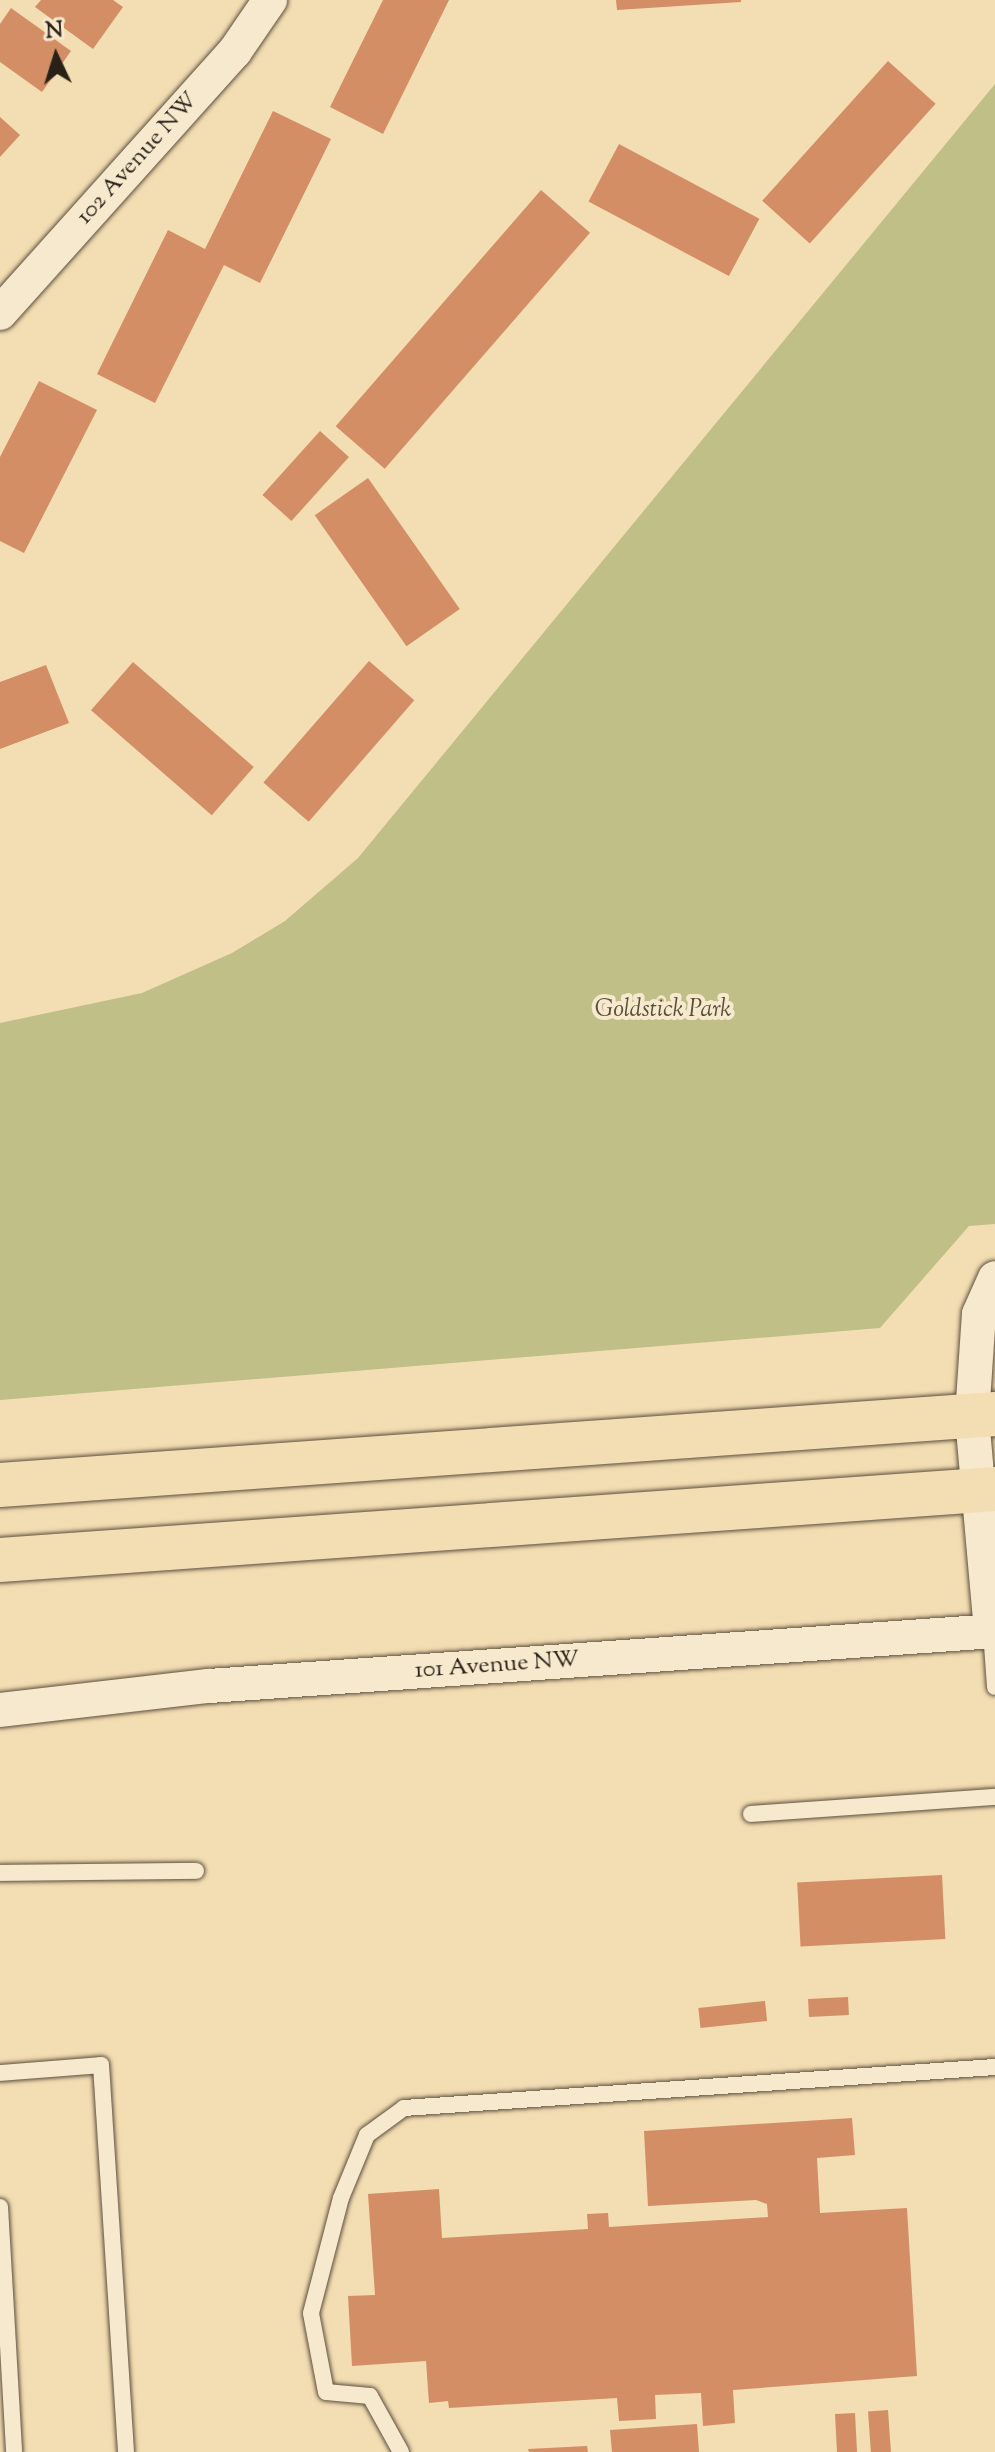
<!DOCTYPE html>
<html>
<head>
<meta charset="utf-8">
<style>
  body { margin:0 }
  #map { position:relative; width:995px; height:2452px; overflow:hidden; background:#f3ddb2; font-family:"Sorts Mill Goudy",serif }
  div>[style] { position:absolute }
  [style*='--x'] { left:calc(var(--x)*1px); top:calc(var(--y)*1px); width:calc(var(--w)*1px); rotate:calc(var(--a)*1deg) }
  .green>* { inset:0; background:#c0bf88 }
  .building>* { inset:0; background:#d38e65; transform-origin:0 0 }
  .roads { filter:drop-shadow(0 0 2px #5c4f3e) drop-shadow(0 0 2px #5c4f3e) }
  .lane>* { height:16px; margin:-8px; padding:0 8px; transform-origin:8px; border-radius:8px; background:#f7e9cd }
  .street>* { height:34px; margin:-17px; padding:0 17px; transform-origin:17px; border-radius:17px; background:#f7e9cd }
  .primary>* { height:44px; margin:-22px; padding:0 22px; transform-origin:22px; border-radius:22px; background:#f3ddb2 }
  span { translate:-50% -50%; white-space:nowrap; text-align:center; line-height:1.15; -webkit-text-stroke:8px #f7e9cd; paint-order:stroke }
  .street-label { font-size:24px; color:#292017 }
  .park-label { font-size:24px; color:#565039; font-style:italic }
  .north { position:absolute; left:16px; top:16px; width:80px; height:80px; -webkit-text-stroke:6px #f7e9cd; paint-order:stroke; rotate:356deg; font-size:22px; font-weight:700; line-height:32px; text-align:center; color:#292017 }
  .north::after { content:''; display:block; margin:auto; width:28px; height:36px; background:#292017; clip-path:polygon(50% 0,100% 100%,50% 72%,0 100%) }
</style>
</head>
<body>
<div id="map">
  <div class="green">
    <div style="clip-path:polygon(995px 84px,995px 1224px,969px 1226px,880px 1328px,0 1400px,0 1023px,142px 993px,232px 953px,285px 921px,358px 858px)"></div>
  </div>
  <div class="building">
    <div style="clip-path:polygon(41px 0,113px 0,123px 7px,93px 49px,35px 7px)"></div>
    <div style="clip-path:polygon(383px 0,449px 0,383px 134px,330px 107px)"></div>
    <div style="clip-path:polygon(616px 0,741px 0,741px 2px,617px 10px)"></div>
    <div style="clip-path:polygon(11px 8px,71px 51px,42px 92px,0 62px,0 24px)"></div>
    <div style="left:888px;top:61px;width:64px;height:188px;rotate:42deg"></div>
    <div style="clip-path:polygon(273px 111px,331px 139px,260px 283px,224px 265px,155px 403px,97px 374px,168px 230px,205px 249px)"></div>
    <div style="clip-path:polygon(0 117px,20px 135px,0 157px)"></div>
    <div style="left:619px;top:144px;width:159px;height:65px;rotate:28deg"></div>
    <div style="left:541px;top:190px;width:65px;height:313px;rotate:41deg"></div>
    <div style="clip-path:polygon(39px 381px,97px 410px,24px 553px,0 541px,0 457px)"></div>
    <div style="left:320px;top:431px;width:39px;height:86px;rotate:42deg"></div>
    <div style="left:368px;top:478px;width:160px;height:65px;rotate:55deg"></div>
    <div style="left:369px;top:661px;width:60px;height:161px;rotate:41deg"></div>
    <div style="left:133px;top:662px;width:160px;height:64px;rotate:41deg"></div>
    <div style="clip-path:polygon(46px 665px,69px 723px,0 749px,0 682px)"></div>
    <div style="left:942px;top:1875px;width:64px;height:145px;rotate:87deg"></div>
    <div style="left:848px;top:1997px;width:18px;height:40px;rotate:87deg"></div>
    <div style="left:765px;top:2001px;width:20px;height:67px;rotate:84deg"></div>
    <div style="clip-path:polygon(852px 2118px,855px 2155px,817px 2158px,820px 2213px,907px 2208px,917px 2376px,733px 2390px,735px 2423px,703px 2426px,701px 2393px,655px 2395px,656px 2419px,619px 2421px,617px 2398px,449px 2408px,448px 2401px,429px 2403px,426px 2361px,352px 2366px,348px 2296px,375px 2295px,368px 2194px,439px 2189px,442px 2238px,588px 2229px,587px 2214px,608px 2213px,609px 2227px,768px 2217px,767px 2204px,756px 2200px,648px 2206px,644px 2131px)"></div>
    <div style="left:888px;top:2410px;width:42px;height:20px;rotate:86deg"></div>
    <div style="left:855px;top:2413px;width:39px;height:20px;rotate:87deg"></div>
    <div style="clip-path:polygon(697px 2424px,699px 2452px,612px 2452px,610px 2430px)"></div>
    <div style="clip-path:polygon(587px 2446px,588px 2452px,529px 2452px,528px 2449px)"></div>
  </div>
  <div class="roads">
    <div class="lane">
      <div style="--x:991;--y:1631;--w:56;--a:85.9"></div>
      <div style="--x:751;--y:1814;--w:245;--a:-4"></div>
      <div style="--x:0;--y:1873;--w:196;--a:-0.6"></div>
      <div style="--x:0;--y:2073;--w:101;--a:-4.5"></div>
      <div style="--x:101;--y:2065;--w:388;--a:86.3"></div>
      <div style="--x:0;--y:2207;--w:245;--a:86.7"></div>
      <div style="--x:401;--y:2452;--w:64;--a:-119"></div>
      <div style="--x:370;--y:2396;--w:44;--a:-174.8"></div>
      <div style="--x:326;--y:2392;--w:80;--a:-100.8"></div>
      <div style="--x:311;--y:2313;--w:119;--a:-75.4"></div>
      <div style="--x:341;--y:2198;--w:68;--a:-67.6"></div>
      <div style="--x:367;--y:2135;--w:46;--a:-36.1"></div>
      <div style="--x:404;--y:2108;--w:592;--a:-3.97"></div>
    </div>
    <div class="street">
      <div style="--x:0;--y:313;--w:352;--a:-48.1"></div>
      <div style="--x:235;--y:51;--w:62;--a:-55.5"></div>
      <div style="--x:991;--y:1631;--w:216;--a:-95.1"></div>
      <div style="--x:972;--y:1416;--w:102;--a:-86.1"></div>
      <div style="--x:979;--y:1314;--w:39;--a:-66"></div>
      <div style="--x:0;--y:1710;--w:210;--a:-6.6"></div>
      <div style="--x:209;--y:1686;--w:788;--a:-4"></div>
    </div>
    <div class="primary">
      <div style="--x:0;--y:1485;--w:998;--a:-4.08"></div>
      <div style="--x:0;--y:1560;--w:998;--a:-4.08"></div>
    </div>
  </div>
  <div class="street-label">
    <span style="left:138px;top:159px;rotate:-48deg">102 Avenue NW</span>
    <span style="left:497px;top:1666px;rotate:-4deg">101 Avenue NW</span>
  </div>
  <div class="park-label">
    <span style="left:663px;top:1011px">Goldstick Park</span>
  </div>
  <div class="north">N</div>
</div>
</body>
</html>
